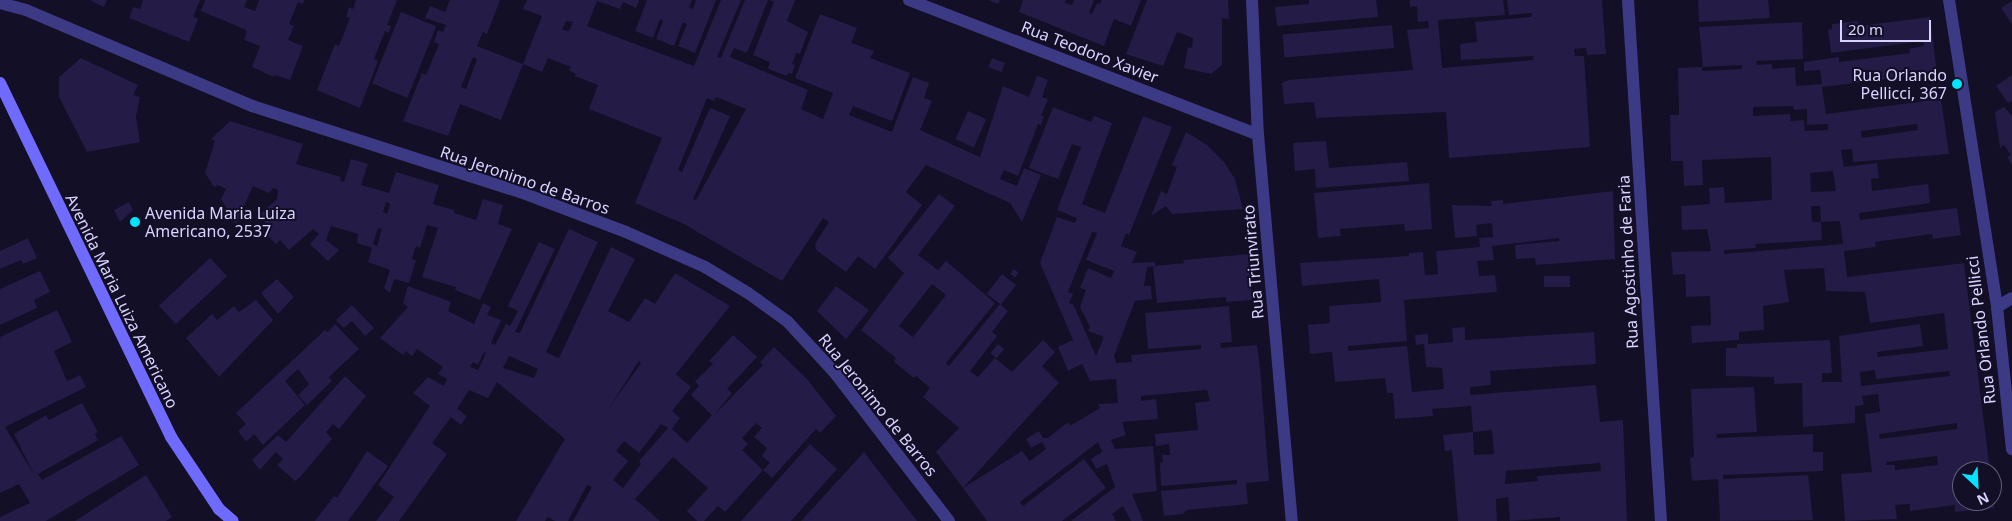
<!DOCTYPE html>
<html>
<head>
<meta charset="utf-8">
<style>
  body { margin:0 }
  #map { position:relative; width:2012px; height:521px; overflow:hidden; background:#130f26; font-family:"Noto Sans",sans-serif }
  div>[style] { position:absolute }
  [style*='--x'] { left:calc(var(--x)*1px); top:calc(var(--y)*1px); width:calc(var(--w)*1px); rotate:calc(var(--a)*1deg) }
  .building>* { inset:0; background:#241b47; transform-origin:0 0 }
  .minor>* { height:12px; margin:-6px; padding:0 6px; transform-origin:6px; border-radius:6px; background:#3d3a85 }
  .secondary>* { height:12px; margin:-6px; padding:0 6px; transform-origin:6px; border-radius:6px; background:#6f6bff }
  .dots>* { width:14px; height:14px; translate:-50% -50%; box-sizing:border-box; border:2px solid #130f26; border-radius:50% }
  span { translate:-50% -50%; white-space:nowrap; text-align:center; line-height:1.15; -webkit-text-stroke:4px #130f26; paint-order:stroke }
  .street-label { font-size:16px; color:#d9d4ff }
  .poi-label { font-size:16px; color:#d9d4ff }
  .right { translate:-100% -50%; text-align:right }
  .left { translate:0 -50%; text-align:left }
  .north { position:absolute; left:1952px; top:461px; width:50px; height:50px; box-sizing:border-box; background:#130f26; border:1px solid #625e7d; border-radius:50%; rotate:155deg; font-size:14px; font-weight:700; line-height:20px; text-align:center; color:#d9d4ff }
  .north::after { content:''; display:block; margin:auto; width:18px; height:22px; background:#00e5ff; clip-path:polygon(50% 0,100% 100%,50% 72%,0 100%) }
  .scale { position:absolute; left:1840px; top:20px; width:91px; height:22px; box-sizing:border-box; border:2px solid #d9d4ff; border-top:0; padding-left:6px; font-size:15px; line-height:18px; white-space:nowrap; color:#d9d4ff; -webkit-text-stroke:4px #130f26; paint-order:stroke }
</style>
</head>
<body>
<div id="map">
  <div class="building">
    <div style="clip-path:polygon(90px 0,107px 0,104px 7px)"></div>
    <div style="clip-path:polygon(143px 0,200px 0,193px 17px,198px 19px,189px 42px,129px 18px,133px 7px,140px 9px)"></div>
    <div style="clip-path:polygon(205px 0,247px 0,244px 7px,255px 11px,259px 0,304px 0,303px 4px,298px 2px,289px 24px,294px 26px,288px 40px,303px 46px,290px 80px,275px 75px,274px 77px,252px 67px,260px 46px,244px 40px,247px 31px,244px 29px,201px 11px)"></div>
    <div style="clip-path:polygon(356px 0,397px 0,387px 25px,391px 26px,389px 33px,385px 31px,374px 59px,378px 61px,360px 108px,317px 90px,335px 44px,339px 46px,350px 18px,346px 17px,349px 7px,353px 9px)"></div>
    <div style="clip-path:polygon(evenodd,450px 0,500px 0,487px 34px,483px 32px,477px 46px,523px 64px,501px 120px,460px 104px,448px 136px,403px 121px,422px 73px,426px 75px,439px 44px,434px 42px,438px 30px,443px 32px,446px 25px,425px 18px,430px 6px,445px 12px,450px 0,473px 57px,477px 59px,466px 89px,461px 87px,473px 57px)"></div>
    <div style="clip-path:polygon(evenodd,527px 0,639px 0,636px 8px,623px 2px,620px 9px,597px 1px,587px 26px,694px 66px,721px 0,741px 0,717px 57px,721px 58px,745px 0,768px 0,747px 53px,734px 48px,730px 57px,808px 90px,801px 109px,823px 119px,833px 93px,795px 78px,820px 14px,836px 20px,857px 28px,851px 43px,874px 51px,870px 58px,910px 73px,892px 121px,853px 106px,849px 115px,892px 132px,913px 77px,929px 83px,924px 98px,932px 101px,920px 130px,980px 157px,1003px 86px,1029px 97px,1037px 76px,1048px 80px,1042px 97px,1048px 99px,1041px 116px,1044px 116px,1041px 125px,1038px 124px,1018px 176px,1004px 170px,1000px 179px,1017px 186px,1024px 168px,1041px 175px,1022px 222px,1010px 203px,926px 165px,906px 192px,922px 205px,875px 269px,858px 256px,846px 272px,816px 250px,815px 244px,829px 222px,823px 218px,782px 281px,682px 223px,635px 203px,662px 138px,589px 109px,598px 85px,575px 76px,576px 74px,569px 70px,571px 67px,548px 58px,542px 72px,523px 64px,542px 16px,523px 9px,527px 0,566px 21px,573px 22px,569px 31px,562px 30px,566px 21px,527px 0,716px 97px,746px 109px,696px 200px,693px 199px,730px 116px,710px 108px,682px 172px,678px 170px,707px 98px,714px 101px,716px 97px)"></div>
    <div style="clip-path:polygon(647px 0,692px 0,689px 7px,693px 9px,696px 0,716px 0,695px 53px,678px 46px,687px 24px,683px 22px,674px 46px,656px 39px,663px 21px,660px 19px,653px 38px,635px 31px)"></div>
    <div style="clip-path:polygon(769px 0,795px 0,787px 21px,808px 32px,800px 54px,796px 53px,792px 64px,795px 65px,792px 74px,788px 73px,787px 76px,768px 69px,770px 62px,753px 55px,774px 2px)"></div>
    <div style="clip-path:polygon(988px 0,1000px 0,998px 4px)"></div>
    <div style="clip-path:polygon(1023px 0,1066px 0,1065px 3px,1072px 5px,1074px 0,1094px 0,1089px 13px,1092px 14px,1097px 3px,1100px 4px,1102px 0,1141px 0,1131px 26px,1114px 19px,1104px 46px,1019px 12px)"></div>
    <div style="clip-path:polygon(1147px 0,1228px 0,1229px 19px,1222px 18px,1222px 65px,1211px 74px,1184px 68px,1188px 47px,1192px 48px,1193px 38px,1177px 32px,1163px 66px,1126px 54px)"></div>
    <div style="clip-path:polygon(1309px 0,1376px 0,1378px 17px,1277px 26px,1275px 7px,1309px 4px)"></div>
    <div style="clip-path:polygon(1410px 0,1503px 0,1505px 15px,1438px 20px,1442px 68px,1534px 60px,1533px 56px,1461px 60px,1460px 44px,1477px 42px,1475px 22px,1531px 17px,1532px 13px,1509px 15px,1507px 0,1602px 0,1606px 54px,1587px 55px,1586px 48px,1574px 49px,1575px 56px,1584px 56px,1590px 147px,1449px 158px,1446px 112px,1316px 118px,1314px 102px,1284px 104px,1282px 83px,1288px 80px,1413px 70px,1407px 30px,1429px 28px,1428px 21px,1418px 22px,1417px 6px,1410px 7px)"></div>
    <div style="clip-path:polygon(1698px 0,1768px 0,1770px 18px,1699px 22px)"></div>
    <div style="clip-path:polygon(2012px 1px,2012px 24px,2001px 8px)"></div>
    <div style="left:401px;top:12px;width:38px;height:77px;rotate:22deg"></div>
    <div style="clip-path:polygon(evenodd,1930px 17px,1937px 73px,1822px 87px,1826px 114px,1941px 99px,1949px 154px,1853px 162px,1852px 149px,1841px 150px,1844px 167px,1877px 163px,1879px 178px,1871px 179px,1872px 191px,1928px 184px,1930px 203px,1859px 213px,1860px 220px,1957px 208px,1961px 235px,1933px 239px,1932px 234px,1875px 242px,1876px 247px,1844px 251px,1846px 267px,1847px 277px,1964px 263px,1990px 471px,1962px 471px,1962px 501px,1994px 501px,1994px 508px,1955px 512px,1955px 505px,1910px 511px,1910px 504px,1895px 505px,1897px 519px,1845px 521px,1841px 474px,1872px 472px,1865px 414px,1880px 412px,1878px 394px,1862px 396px,1864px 405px,1855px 406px,1855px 423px,1803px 427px,1802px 383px,1774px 384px,1774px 377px,1726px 376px,1726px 348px,1737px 348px,1737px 344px,1830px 340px,1832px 373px,1822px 373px,1822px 382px,1842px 382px,1839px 336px,1920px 324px,1923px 346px,1877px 352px,1878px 357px,1948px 349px,1944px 313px,1870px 323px,1865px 292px,1826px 291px,1824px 268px,1784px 270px,1789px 302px,1763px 306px,1764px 330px,1739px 332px,1739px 340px,1692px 343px,1691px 326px,1711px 325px,1710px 296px,1686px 297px,1685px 274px,1673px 275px,1671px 252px,1711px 251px,1710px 244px,1707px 229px,1682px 230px,1681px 206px,1710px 204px,1709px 188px,1724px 187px,1725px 203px,1772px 200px,1771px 157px,1702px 160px,1703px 185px,1684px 186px,1683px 161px,1671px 161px,1670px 115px,1679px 115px,1678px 68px,1702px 67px,1702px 71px,1742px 69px,1742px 65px,1703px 67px,1699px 27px,1802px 22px,1803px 59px,1756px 61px,1757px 65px,1772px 64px,1772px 69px,1795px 67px,1796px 86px,1822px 84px,1820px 70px,1804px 71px,1804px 62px,1839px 57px,1839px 62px,1910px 53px,1909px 49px,1924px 46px,1923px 41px,1831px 53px,1828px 30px,1832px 29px,1832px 24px,1858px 21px,1859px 26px,1930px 17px,1793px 106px,1794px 110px,1807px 109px,1807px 125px,1828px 124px,1828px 130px,1805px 131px,1804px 120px,1791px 121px,1790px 114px,1753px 116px,1753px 107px,1793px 106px,1930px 17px,1917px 124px,1918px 130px,1862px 138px,1861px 131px,1917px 124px,1930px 17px,1833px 171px,1836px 191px,1811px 192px,1810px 173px,1833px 171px,1930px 17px,1811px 206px,1820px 206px,1821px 222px,1840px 221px,1843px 244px,1724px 254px,1724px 250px,1756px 248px,1755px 244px,1822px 240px,1821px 222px,1812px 222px,1811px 206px,1930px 17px,1875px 370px,1876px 379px,1949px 371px,1950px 376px,1861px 386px,1860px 372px,1875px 370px,1930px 17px,1957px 423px,1957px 429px,1880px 439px,1879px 434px,1957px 423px,1930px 17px,1937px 456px,1938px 465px,1895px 470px,1895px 465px,1886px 465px,1886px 462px,1937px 456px)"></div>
    <div style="left:1392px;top:25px;width:23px;height:110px;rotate:85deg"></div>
    <div style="clip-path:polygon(81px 58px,138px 85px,133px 95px,140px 97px,136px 117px,140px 142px,87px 152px,59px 97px,59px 77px)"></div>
    <div style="left:992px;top:58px;width:14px;height:10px;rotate:21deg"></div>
    <div style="clip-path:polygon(2012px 75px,2012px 101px,2008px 103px,1996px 86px)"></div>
    <div style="clip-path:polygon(evenodd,1053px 107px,1091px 122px,1094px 116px,1112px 123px,1082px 204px,1105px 213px,1143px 116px,1172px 127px,1129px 235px,1126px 233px,1121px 246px,1137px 252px,1132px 263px,1155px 262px,1155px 266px,1184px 263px,1183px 260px,1250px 254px,1252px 300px,1226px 302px,1226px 297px,1157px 303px,1153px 266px,1147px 267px,1144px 286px,1151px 286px,1152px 299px,1135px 301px,1114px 356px,1116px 363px,1132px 362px,1131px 355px,1201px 349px,1201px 345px,1148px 349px,1145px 313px,1229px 306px,1232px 342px,1220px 343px,1221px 348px,1257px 345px,1260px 368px,1269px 481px,1246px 483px,1248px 504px,1187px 510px,1183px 514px,1164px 516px,1161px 491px,1237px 484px,1237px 480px,1161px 486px,1160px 463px,1163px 462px,1162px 455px,1170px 455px,1169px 444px,1156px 446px,1155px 434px,1198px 430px,1195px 403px,1210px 401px,1207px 390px,1141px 396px,1141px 401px,1156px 399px,1158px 419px,1122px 422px,1126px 435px,1111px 440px,1115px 449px,1153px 446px,1157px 491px,1132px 494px,1143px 521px,1131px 521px,1123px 506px,1112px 514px,1116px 521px,1071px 521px,1115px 487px,1107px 464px,1096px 469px,1091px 459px,1102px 452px,1098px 442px,1020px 502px,1023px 506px,1084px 459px,1106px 488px,1062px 521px,987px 521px,963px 488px,1022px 451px,1030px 461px,1046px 449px,1042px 442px,1031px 448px,1026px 439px,1039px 431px,1043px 438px,1048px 438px,1068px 422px,1070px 426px,1100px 408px,1098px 404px,1118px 403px,1116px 379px,1090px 381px,1082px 364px,1068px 371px,1058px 347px,1073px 340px,1040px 263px,1057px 217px,1075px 223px,1077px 218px,1057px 210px,1081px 147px,1072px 144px,1058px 179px,1029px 168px,1053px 107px,1092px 232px,1097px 233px,1086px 260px,1114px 271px,1111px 278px,1088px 268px,1080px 288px,1086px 290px,1080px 307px,1090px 327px,1088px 331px,1104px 337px,1096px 356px,1073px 304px,1069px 303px,1073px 294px,1068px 292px,1092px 232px)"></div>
    <div style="clip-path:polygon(2004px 107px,2012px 116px,2012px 165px,2007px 157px,2011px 155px,2004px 145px,2000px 148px,1995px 112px)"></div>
    <div style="left:968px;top:111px;width:20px;height:31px;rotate:24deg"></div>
    <div style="clip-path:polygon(evenodd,230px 121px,303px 144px,296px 164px,341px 177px,340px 181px,344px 182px,351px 159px,368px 164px,361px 185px,389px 193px,396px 172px,439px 185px,433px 204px,454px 210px,454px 213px,476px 220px,483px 199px,503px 205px,498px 224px,512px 229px,480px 300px,455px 290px,456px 287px,422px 277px,438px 228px,427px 225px,420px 248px,416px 246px,412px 259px,416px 260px,409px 283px,394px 279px,390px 293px,384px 288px,390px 270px,368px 262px,372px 248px,357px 243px,358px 234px,331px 226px,326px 240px,339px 250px,328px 261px,310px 244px,319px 234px,313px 229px,289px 250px,280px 240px,276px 244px,266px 234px,271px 228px,258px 216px,277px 199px,278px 190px,273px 188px,269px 193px,253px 186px,236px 224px,221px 199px,226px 189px,218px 185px,214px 187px,205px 173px,215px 141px,211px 139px,230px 121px,386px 202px,390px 204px,387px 214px,383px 212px,386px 202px,230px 121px,378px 228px,382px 229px,377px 246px,373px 244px,378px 228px)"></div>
    <div style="clip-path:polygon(1186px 132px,1207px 145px,1224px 162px,1235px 179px,1243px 209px,1172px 214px,1166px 206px,1151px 216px,1161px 191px,1167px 194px,1177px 167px,1172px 165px)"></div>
    <div style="clip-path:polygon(1326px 141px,1329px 168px,1407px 162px,1409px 181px,1316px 188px,1315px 169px,1295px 171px,1293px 143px)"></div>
    <div style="clip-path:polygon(1429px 183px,1432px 229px,1405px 231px,1404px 224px,1340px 229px,1341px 236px,1318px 238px,1314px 193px)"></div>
    <div style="clip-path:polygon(evenodd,1613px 191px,1615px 259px,1536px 265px,1535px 258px,1516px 259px,1515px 245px,1559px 241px,1559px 238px,1492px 246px,1494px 260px,1477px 261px,1479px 276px,1495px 275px,1497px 292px,1404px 300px,1407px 341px,1348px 346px,1348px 351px,1407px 346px,1412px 392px,1444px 389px,1442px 368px,1426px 367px,1424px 344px,1416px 345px,1415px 335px,1428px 334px,1428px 344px,1453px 342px,1452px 328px,1465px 327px,1465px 340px,1594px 332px,1596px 364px,1490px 371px,1491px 385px,1470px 387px,1470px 395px,1596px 385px,1600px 422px,1623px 420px,1627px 521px,1560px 521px,1560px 517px,1510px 521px,1508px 497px,1496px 499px,1497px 521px,1458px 521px,1452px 450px,1445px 451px,1443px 435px,1473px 432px,1474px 455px,1494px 454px,1492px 430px,1473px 432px,1471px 406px,1432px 409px,1433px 416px,1395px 419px,1393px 393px,1387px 393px,1385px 378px,1335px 382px,1332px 352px,1310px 354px,1308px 325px,1330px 323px,1329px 306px,1381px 302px,1379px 279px,1302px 286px,1300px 263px,1409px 256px,1409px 253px,1423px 252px,1425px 275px,1438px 274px,1436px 251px,1480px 247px,1479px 238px,1493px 237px,1492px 223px,1476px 225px,1477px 236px,1455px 238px,1452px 205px,1492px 206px,1491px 201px,1503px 200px,1503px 204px,1613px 191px,1600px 463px,1601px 471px,1537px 476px,1538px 481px,1505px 484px,1506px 471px,1600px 463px)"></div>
    <div style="clip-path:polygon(evenodd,939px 194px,955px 206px,918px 255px,938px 270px,946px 261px,995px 303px,946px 363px,949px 366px,1000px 304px,1008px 311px,992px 332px,997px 336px,970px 371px,978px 377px,995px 358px,1012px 372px,1043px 340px,1055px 352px,1042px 366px,1059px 383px,963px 488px,936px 452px,959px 428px,923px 397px,930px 388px,916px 376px,914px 378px,894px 362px,896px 358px,861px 330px,904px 273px,888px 258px,939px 194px,932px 284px,946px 295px,913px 337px,899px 326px,932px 284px)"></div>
    <div style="clip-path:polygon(129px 202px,133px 210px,120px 222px,114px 210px)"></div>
    <div style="clip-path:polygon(evenodd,569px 229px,598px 242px,546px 352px,559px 358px,611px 247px,635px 259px,608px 311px,629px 322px,645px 298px,655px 304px,675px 273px,730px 306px,676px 374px,691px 387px,672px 411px,680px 418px,672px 429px,687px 443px,712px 415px,691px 395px,699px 386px,695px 381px,713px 364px,709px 361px,733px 335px,757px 357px,727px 389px,732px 393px,714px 415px,763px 365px,760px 362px,774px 347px,807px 379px,836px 416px,820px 433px,816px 429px,772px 478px,763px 470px,770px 463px,762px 456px,767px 448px,754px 437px,762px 428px,756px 423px,742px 438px,748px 444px,742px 450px,763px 470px,725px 512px,718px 506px,704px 521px,697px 521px,687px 511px,708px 488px,673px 457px,635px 499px,660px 521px,573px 521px,592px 487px,587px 485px,568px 521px,555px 521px,548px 517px,545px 521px,516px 521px,565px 439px,497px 382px,488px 398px,469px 390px,457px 409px,467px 416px,461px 425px,451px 417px,432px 443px,447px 454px,399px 521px,376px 521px,394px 497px,378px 485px,430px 406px,413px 393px,428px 377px,444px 386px,447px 379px,438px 374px,443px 367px,417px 349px,412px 356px,406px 351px,403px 355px,380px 338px,408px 307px,403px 303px,408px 286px,451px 302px,448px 311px,474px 324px,483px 303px,491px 307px,487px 315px,501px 320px,491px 343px,495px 345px,506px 324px,510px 326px,518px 311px,508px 306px,539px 242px,555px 249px,515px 332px,520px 333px,569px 229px,484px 352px,486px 353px,478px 370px,470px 367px,473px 362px,478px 365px,484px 352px,569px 229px,509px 356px,538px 369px,534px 378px,503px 368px,509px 356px,569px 229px,639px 361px,641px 363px,609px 408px,639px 361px,569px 229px,661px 424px,668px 428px,639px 461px,641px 464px,623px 488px,613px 480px,628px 461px,616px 451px,624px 441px,639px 453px,661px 424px)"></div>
    <div style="clip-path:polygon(28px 238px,37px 258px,23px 264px,21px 260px,0 269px,0 251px)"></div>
    <div style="left:210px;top:258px;width:25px;height:70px;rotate:47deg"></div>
    <div style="left:1014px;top:269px;width:6px;height:6px;rotate:39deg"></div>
    <div style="clip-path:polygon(40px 271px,50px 292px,34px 300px,37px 308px,0 325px,0 289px)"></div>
    <div style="left:1002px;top:274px;width:18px;height:25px;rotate:38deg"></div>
    <div style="left:1570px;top:276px;width:11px;height:26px;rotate:90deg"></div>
    <div style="clip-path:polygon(277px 279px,294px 297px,278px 314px,261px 293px)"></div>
    <div style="clip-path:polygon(836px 286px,869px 310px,846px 339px,817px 311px)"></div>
    <div style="clip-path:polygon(256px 300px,273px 320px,219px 377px,186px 338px,212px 314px,217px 320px,234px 306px,239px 312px)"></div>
    <div style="clip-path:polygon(352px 305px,374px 328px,365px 336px,352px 321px,344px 328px,336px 320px)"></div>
    <div style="clip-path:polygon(57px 310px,72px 342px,54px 351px,67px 381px,80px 375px,86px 387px,5px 427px,35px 476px,14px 434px,46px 415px,49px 420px,82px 403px,98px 432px,95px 434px,98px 440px,38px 474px,42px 480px,121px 436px,139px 465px,46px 521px,0 521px,0 517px,30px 503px,19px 484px,0 493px,0 337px)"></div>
    <div style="clip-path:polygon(335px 324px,359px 349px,329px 377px,332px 381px,307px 405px,298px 395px,309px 384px,298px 369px,285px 381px,305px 405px,263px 445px,254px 434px,246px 442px,238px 431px,246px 424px,236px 413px,325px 330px,328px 332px)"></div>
    <div style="left:998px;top:344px;width:8px;height:12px;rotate:40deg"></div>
    <div style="clip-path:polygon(345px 376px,366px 396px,339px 429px,333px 424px,326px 432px,332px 439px,301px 476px,295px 481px,277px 465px,283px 459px,276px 452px,260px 470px,252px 460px,278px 435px,286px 442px)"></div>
    <div style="clip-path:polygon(1754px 387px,1757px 432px,1716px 434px,1717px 438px,1813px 434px,1813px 452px,1823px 452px,1823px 471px,1723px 475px,1723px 479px,1808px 475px,1813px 520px,1720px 521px,1718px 479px,1692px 481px,1690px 458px,1694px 457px,1691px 389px)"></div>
    <div style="clip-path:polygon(810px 444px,837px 469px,791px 521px,741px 521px)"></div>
    <div style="clip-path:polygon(367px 451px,388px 466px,348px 521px,315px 521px,334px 496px,337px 498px)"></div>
    <div style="clip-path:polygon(864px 452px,917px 521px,801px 521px)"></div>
    <div style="clip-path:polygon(146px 475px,172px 517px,166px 521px,75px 521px)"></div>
  </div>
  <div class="minor">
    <div style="--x:909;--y:0;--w:374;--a:21.1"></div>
    <div style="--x:1252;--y:0;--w:135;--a:87.5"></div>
    <div style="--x:1258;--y:135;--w:387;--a:85"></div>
    <div style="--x:1628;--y:0;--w:522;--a:86.38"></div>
    <div style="--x:1949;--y:0;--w:311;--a:81.1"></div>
    <div style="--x:1997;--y:307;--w:143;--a:84"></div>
    <div style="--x:0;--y:3;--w:27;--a:15"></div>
    <div style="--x:26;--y:10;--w:246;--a:23"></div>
    <div style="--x:252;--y:106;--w:281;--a:17.8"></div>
    <div style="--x:520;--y:192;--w:113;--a:20.7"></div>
    <div style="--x:626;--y:232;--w:86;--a:23.9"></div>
    <div style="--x:705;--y:267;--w:50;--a:31.2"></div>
    <div style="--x:748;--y:293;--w:48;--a:35.7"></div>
    <div style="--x:787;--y:321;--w:71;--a:47.3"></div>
    <div style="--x:835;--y:373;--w:187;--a:52.4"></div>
    <div style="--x:1997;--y:307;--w:17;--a:-31"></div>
  </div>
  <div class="secondary">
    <div style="--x:0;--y:83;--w:393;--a:64.2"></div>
    <div style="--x:171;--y:437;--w:87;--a:56.3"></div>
    <div style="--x:219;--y:509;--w:18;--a:41"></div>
  </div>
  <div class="dots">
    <div style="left:1957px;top:84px;background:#00e5ff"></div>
    <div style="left:135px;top:222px;background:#00e5ff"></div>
  </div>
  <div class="street-label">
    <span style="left:1090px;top:52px;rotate:21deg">Rua Teodoro Xavier</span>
    <span style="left:525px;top:180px;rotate:19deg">Rua Jeronimo de Barros</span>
    <span style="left:1253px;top:262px;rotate:-95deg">Rua Triunvirato</span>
    <span style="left:1628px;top:262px;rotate:-93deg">Rua Agostinho de Faria</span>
    <span style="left:122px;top:301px;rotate:64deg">Avenida Maria Luiza Americano</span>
    <span style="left:1981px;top:330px;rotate:-97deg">Rua Orlando Pellicci</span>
    <span style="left:878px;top:405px;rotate:51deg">Rua Jeronimo de Barros</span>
  </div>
  <div class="poi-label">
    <span class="right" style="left:1947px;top:84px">Rua Orlando<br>Pellicci, 367</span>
    <span class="left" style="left:145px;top:222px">Avenida Maria Luiza<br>Americano, 2537</span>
  </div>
  <div class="north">N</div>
  <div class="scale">20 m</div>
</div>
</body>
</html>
